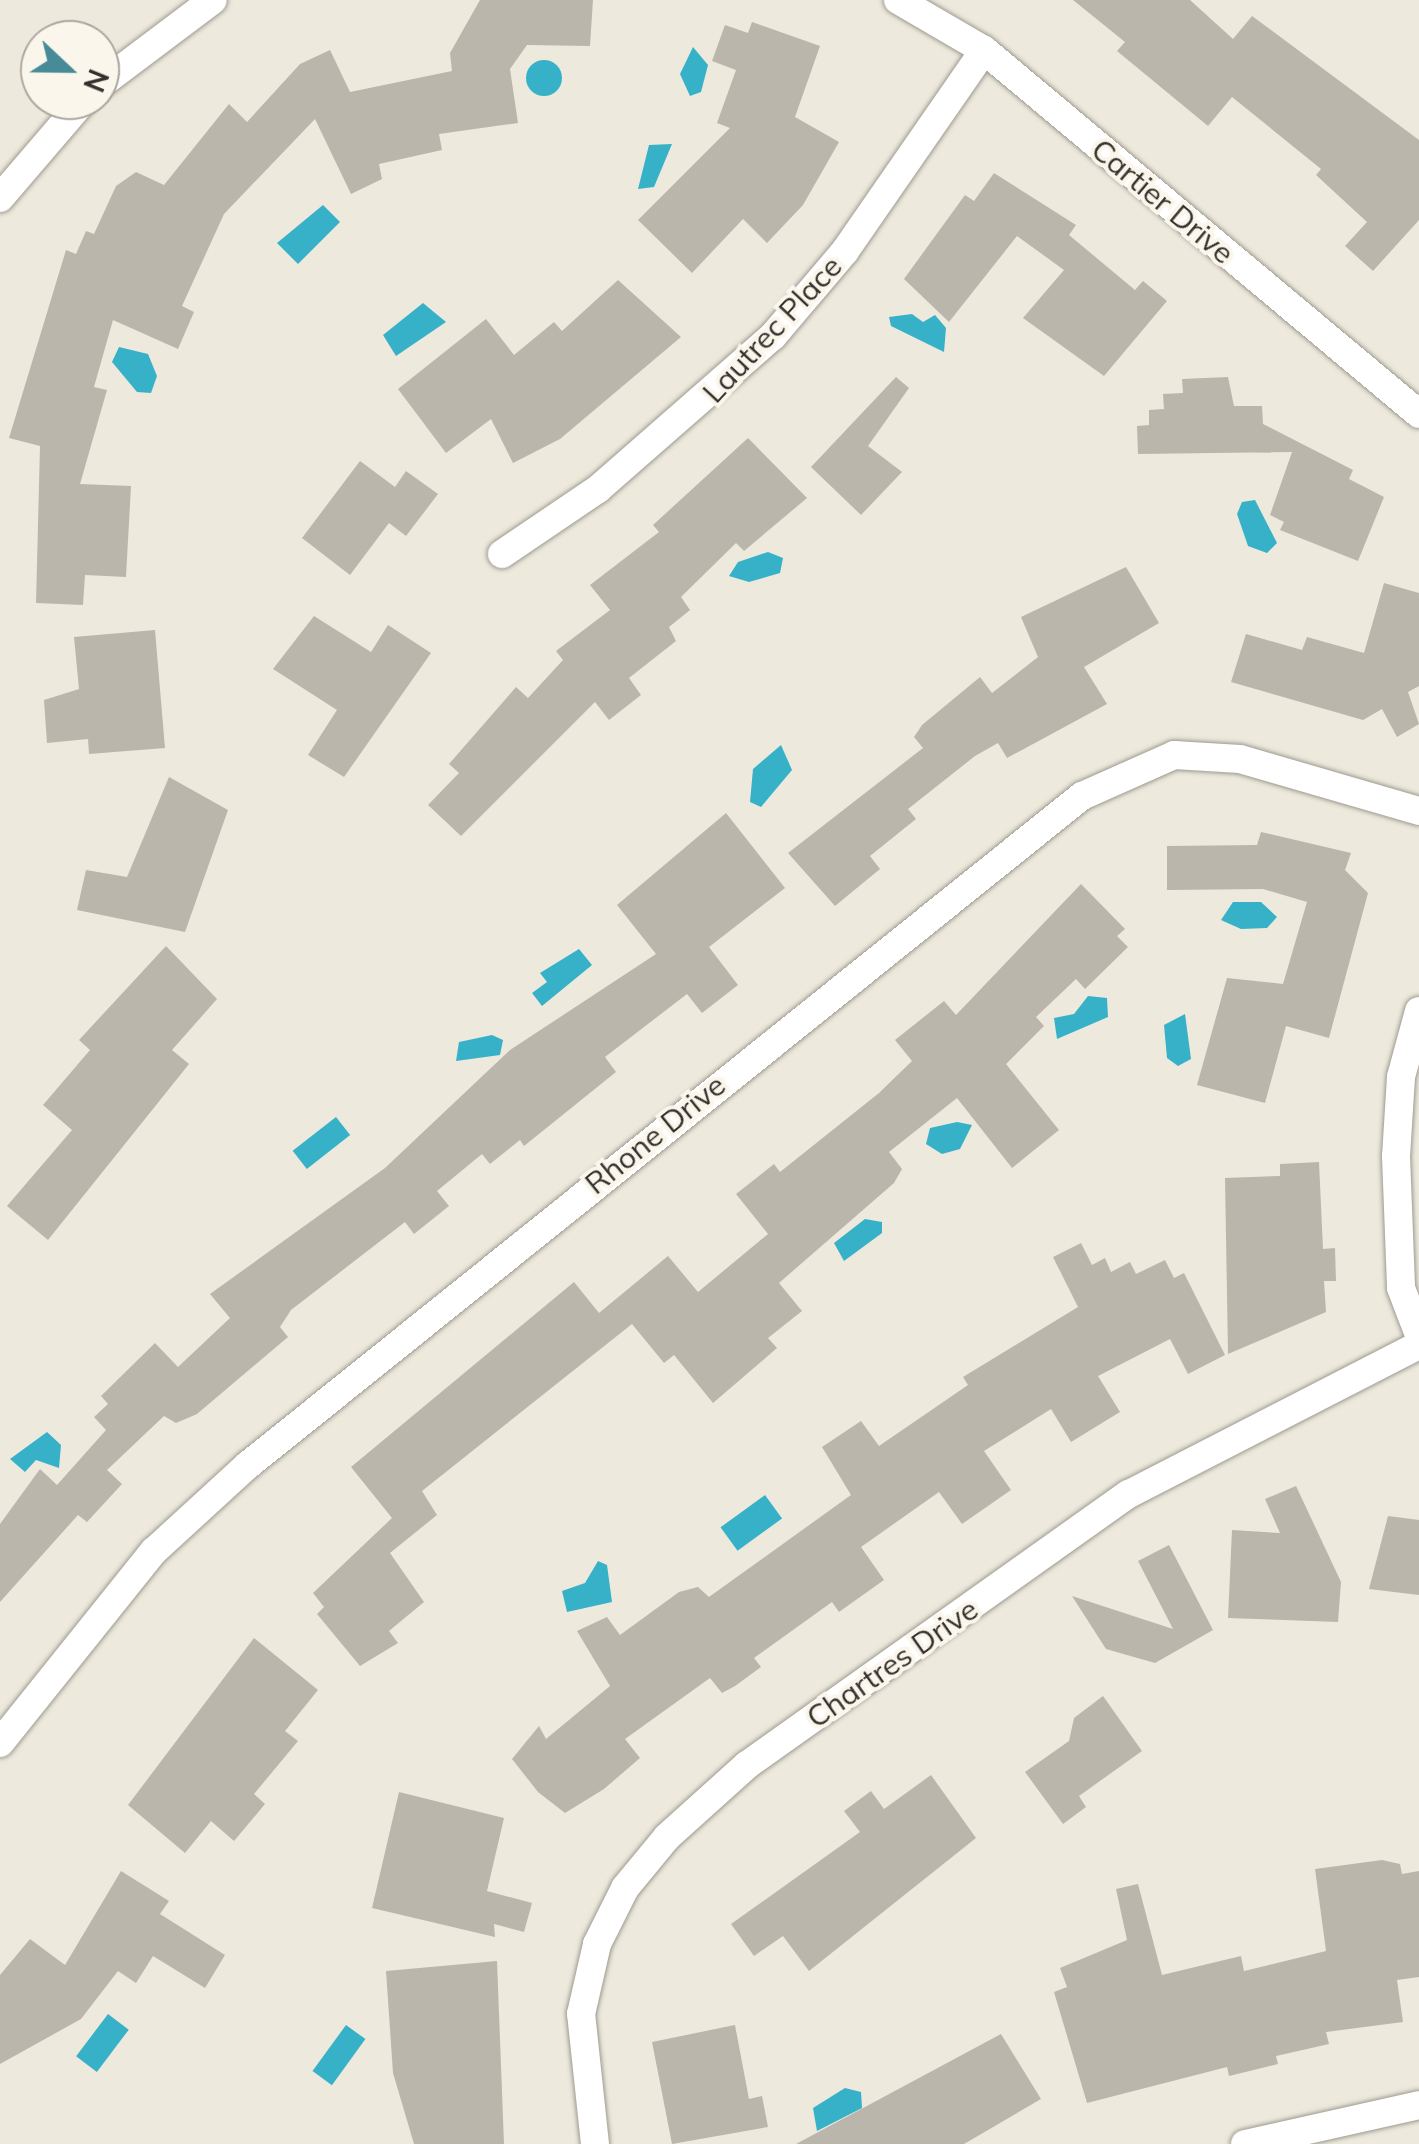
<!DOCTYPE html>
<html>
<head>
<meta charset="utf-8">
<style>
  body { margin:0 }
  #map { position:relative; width:1419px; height:2144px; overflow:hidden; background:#ede9dd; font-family:Mulish,sans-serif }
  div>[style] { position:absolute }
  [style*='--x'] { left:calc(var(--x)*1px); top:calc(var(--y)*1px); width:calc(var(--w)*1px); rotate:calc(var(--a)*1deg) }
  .water>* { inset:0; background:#37b1c8; transform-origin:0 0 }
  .round { border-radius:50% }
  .building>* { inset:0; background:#bab6ab }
  .roads { filter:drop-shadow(0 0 2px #9e9a8f) drop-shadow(0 0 2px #9e9a8f) }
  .minor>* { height:28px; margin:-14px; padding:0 14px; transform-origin:14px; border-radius:14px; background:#fff }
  span { translate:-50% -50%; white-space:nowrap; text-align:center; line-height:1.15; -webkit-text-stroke:8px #fbf6eb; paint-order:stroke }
  .street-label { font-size:30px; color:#33312d }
  .north { position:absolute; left:20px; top:20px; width:100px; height:100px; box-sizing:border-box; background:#fbf6eb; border:2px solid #aba79f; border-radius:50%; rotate:112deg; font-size:28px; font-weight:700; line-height:40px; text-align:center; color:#33312d }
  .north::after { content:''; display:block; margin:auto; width:35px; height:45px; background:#478b99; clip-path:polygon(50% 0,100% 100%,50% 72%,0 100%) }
</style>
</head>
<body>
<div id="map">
  <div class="water">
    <div style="clip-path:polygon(693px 47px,708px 65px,701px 92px,690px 96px,680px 74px)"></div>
    <div class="round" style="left:526px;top:60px;width:36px;height:36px"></div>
    <div style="clip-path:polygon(672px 144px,654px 187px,638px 189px,649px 145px)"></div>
    <div style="clip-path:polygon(323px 205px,340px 222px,298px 264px,277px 243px)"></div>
    <div style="clip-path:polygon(423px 303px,446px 322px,396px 356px,383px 335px)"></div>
    <div style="clip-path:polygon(912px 314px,923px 322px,935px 315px,946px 328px,944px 352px,891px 326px,889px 317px)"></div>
    <div style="clip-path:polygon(119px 347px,148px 354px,157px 376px,151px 393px,137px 392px,112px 362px)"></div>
    <div style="clip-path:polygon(1255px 500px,1277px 543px,1267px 553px,1248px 546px,1237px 514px,1242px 502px)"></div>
    <div style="clip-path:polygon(768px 552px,783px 558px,780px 573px,749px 582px,729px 576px,738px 562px)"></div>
    <div style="clip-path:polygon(781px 745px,792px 770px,761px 807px,750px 802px,753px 769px)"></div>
    <div style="clip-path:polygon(1233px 902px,1261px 902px,1277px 917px,1267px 928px,1241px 929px,1221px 920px)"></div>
    <div style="clip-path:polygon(579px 949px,592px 965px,542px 1006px,532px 993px,547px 982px,540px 973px)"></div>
    <div style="clip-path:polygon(1088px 996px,1107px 998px,1108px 1017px,1057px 1039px,1054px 1018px,1074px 1014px)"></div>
    <div style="clip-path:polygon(1185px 1014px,1191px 1059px,1178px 1066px,1167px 1058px,1164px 1025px)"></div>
    <div style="clip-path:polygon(492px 1035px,503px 1040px,500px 1055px,456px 1061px,459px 1042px)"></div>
    <div style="left:336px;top:1117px;width:23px;height:55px;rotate:52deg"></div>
    <div style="clip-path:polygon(957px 1122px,972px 1125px,960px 1149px,942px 1154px,926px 1144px,930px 1128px)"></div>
    <div style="clip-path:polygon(865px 1219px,882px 1222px,882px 1233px,844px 1261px,834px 1243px)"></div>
    <div style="clip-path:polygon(47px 1432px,61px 1445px,59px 1468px,36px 1460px,25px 1472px,10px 1459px)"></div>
    <div style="left:765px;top:1495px;width:29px;height:55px;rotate:54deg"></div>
    <div style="clip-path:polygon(598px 1561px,607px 1565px,612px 1602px,567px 1612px,562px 1591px,585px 1583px)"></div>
    <div style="left:108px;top:2014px;width:26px;height:53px;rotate:37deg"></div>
    <div style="left:346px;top:2025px;width:24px;height:57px;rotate:36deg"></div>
    <div style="clip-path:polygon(845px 2088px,861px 2092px,862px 2108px,817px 2131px,813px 2108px)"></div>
  </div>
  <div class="building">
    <div style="clip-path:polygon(480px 0,593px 0,590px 46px,527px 45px,510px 69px,518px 123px,439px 134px,442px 150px,379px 164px,382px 179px,351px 194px,315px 119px,224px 214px,182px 306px,194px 312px,178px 349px,113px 320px,94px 387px,107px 390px,80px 484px,131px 486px,126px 577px,85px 575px,83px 605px,36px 603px,40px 446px,9px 438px,66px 250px,76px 254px,86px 231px,94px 234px,116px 186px,136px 172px,164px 185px,229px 104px,247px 122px,300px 64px,330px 50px,350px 92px,452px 71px,450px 53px)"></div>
    <div style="clip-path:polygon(1073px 0,1190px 0,1233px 39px,1252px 16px,1419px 140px,1419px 220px,1373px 271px,1345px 246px,1367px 222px,1316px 175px,1321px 169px,1232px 97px,1208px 126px,1117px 51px,1125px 42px)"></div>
    <div style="clip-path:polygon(752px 22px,820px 46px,795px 117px,839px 142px,803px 205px,767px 243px,743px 219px,692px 273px,638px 220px,730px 128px,717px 123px,736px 70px,712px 61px,725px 25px,748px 33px)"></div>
    <div style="clip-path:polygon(994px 173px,1076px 225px,1069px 235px,1135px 290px,1143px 281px,1167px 301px,1104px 376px,1023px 318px,1064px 270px,1017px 236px,949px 322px,904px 279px,965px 195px,974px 201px)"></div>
    <div style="clip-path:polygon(618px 280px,681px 337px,560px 439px,513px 463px,491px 419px,446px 453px,398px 389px,486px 319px,514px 355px,554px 322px,562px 331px)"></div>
    <div style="clip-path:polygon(896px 377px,909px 388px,868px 446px,902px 472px,861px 515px,811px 467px)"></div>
    <div style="clip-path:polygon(1228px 377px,1234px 406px,1262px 406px,1263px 424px,1353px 470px,1349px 479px,1384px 497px,1358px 561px,1280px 530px,1284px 522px,1270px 515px,1292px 452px,1138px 454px,1137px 426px,1149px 425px,1149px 410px,1164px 409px,1163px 394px,1183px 393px,1182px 379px)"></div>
    <div style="clip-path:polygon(748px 438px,807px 498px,744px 551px,736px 543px,681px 597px,690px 610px,669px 627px,676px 641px,629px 678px,641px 695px,609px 720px,595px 702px,461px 836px,428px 805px,459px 773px,449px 764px,516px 687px,528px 698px,563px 660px,556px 651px,610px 610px,590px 585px,659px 532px,653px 525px)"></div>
    <div style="clip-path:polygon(360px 461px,395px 487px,406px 471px,438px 494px,406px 536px,389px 523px,350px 575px,302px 538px)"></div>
    <div style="clip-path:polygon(1126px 567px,1159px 623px,1084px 667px,1107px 704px,1007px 758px,998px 743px,975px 756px,908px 809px,916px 819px,870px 856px,880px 869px,835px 906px,788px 853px,923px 748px,914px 737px,922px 725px,980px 677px,992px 693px,1038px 657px,1021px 617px)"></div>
    <div style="clip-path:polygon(1384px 583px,1419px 593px,1419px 686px,1408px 692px,1419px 724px,1397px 737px,1382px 709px,1363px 720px,1231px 682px,1246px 634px,1302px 650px,1307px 637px,1364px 653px)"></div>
    <div style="clip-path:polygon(314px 616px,371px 652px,388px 625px,431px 653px,344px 777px,308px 755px,337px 710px,273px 669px)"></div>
    <div style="clip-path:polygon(155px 630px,165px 748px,89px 754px,88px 739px,47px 743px,44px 700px,79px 689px,74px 637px)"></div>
    <div style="clip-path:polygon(169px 777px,228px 810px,185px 932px,77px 910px,86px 870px,127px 877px)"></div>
    <div style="clip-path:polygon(726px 813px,785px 888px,709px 947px,738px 985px,702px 1013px,687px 994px,605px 1057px,616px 1072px,524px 1146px,520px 1140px,490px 1164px,482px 1154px,437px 1191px,449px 1206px,414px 1234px,405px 1222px,291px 1310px,280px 1327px,288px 1337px,197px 1414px,176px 1423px,164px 1416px,107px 1470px,122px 1484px,87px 1522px,78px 1515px,0 1602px,0 1524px,40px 1469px,57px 1485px,106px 1430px,94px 1417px,108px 1404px,101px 1396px,155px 1343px,178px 1367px,230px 1318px,210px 1294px,385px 1168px,510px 1050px,656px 954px,617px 905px)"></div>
    <div style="clip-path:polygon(1261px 832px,1351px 853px,1345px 870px,1368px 893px,1329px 1038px,1286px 1026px,1265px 1103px,1197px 1085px,1227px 978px,1283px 984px,1307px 902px,1263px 889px,1167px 890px,1167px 846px,1257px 845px)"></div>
    <div style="clip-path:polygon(1081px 884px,1125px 929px,1117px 936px,1128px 947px,1085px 989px,1076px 979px,1036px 1017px,1044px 1026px,1006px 1064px,1059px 1130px,1012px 1168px,957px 1098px,889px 1152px,902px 1169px,894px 1183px,779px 1283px,802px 1311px,768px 1338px,777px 1348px,713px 1403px,674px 1355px,664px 1363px,632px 1324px,422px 1491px,437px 1515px,390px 1553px,424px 1602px,389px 1631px,398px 1643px,360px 1666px,317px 1614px,324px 1607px,313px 1593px,392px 1518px,351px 1467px,574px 1282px,599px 1313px,668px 1256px,698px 1292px,768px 1234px,736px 1194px,774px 1164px,780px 1172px,879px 1093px,912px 1061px,895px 1040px,944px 1001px,956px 1015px)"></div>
    <div style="clip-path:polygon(166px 946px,217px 999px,172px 1050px,189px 1064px,48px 1240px,7px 1206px,72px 1130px,43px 1105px,90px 1050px,79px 1040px)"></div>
    <div style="clip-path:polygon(1319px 1162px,1323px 1249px,1335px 1248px,1336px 1281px,1324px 1281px,1326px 1312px,1228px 1354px,1225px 1178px,1280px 1176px,1280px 1164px)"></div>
    <div style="clip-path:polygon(1081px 1243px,1092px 1265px,1105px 1258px,1111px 1272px,1130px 1262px,1136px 1274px,1165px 1260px,1174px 1278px,1184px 1273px,1225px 1355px,1188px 1374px,1170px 1339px,1098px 1376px,1120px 1412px,1071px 1442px,1051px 1409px,984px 1451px,1011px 1490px,962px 1524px,939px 1492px,861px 1547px,884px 1580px,839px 1612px,832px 1602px,754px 1658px,761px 1667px,735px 1686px,722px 1693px,710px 1678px,625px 1739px,640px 1758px,604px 1789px,565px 1813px,538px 1792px,512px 1759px,539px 1726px,546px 1739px,610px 1686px,577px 1631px,607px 1617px,620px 1635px,679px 1592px,698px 1587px,709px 1597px,851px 1495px,822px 1447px,861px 1421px,879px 1446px,968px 1385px,963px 1377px,1078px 1307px,1053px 1257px)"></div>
    <div style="clip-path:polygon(1296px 1486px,1341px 1582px,1338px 1622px,1228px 1618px,1232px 1530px,1280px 1533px,1265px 1499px)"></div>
    <div style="clip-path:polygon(1388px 1516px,1419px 1520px,1419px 1595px,1369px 1589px)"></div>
    <div style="clip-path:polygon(1169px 1545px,1213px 1630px,1155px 1663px,1106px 1649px,1072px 1596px,1173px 1629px,1138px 1561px)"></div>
    <div style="clip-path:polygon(254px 1638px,318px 1690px,285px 1731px,298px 1741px,254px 1794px,265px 1804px,234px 1841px,211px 1821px,185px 1853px,128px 1805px)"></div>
    <div style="clip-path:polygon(1103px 1696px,1142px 1751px,1079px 1796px,1086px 1807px,1063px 1824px,1025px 1772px,1069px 1741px,1074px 1718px)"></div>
    <div style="clip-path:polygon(931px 1775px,976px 1838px,809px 1971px,783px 1936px,754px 1956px,731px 1924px,860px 1832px,844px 1811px,871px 1791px,884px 1809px)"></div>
    <div style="clip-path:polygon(399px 1792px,504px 1818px,487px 1891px,532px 1903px,524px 1932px,494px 1924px,495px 1937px,372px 1908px)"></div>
    <div style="clip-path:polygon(1382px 1860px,1400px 1864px,1402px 1874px,1419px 1871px,1419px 1977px,1397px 1980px,1403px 2022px,1326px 2032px,1329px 2044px,1276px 2056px,1278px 2064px,1229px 2076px,1227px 2067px,1087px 2103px,1054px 1992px,1067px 1987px,1060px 1968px,1127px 1940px,1116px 1889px,1138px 1884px,1162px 1975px,1241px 1956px,1244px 1971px,1326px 1951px,1315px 1869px)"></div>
    <div style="clip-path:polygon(121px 1871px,169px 1901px,160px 1914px,225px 1955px,205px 1988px,153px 1956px,136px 1983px,118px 1971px,81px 2019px,0 2064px,0 1975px,30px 1939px,65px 1965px)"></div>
    <div style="clip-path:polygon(497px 1961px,504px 2144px,414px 2144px,393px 2073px,386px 1971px)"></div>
    <div style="clip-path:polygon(735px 2025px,749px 2099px,762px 2096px,768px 2127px,672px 2144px,652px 2042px)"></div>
    <div style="clip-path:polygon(1001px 2034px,1041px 2099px,964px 2144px,796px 2144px)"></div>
  </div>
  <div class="roads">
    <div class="minor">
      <div style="--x:898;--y:0;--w:99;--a:30.2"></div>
      <div style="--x:984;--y:50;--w:567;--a:39.92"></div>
      <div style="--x:100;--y:85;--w:141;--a:-37"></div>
      <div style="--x:0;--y:198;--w:129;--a:-49.4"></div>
      <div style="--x:502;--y:554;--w:116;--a:-34.1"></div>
      <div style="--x:598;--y:489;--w:232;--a:-41.2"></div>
      <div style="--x:773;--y:336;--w:111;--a:-49.7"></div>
      <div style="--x:845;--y:251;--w:244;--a:-55.3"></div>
      <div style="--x:1419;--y:1011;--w:68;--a:105.3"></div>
      <div style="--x:1401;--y:1077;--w:79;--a:93.6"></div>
      <div style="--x:1396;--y:1156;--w:132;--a:87.8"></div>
      <div style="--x:1401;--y:1288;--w:50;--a:69"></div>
      <div style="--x:0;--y:1743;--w:246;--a:-51.3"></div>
      <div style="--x:154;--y:1551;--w:127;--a:-42.5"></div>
      <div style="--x:248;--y:1465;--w:1069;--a:-38.74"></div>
      <div style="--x:1082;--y:796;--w:101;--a:-24"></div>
      <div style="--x:1174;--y:755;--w:66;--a:3.5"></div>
      <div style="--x:1240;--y:759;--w:186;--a:16.2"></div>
      <div style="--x:595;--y:2144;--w:131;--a:-96.1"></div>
      <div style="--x:581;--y:2014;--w:72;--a:-77.1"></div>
      <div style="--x:597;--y:1944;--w:63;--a:-63.4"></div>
      <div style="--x:625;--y:1888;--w:66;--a:-50.5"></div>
      <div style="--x:667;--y:1837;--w:108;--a:-42"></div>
      <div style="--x:747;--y:1765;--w:468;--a:-35.4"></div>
      <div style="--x:1129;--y:1494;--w:326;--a:-27.2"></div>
      <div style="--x:1245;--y:2144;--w:178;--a:-12.6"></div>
    </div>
  </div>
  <div class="street-label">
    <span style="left:1163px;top:201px;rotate:40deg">Cartier Drive</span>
    <span style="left:772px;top:329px;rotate:-47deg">Lautrec Place</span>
    <span style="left:655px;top:1134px;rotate:-39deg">Rhone Drive</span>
    <span style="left:892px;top:1663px;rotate:-35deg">Chartres Drive</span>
  </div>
  <div class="north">N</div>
</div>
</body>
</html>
